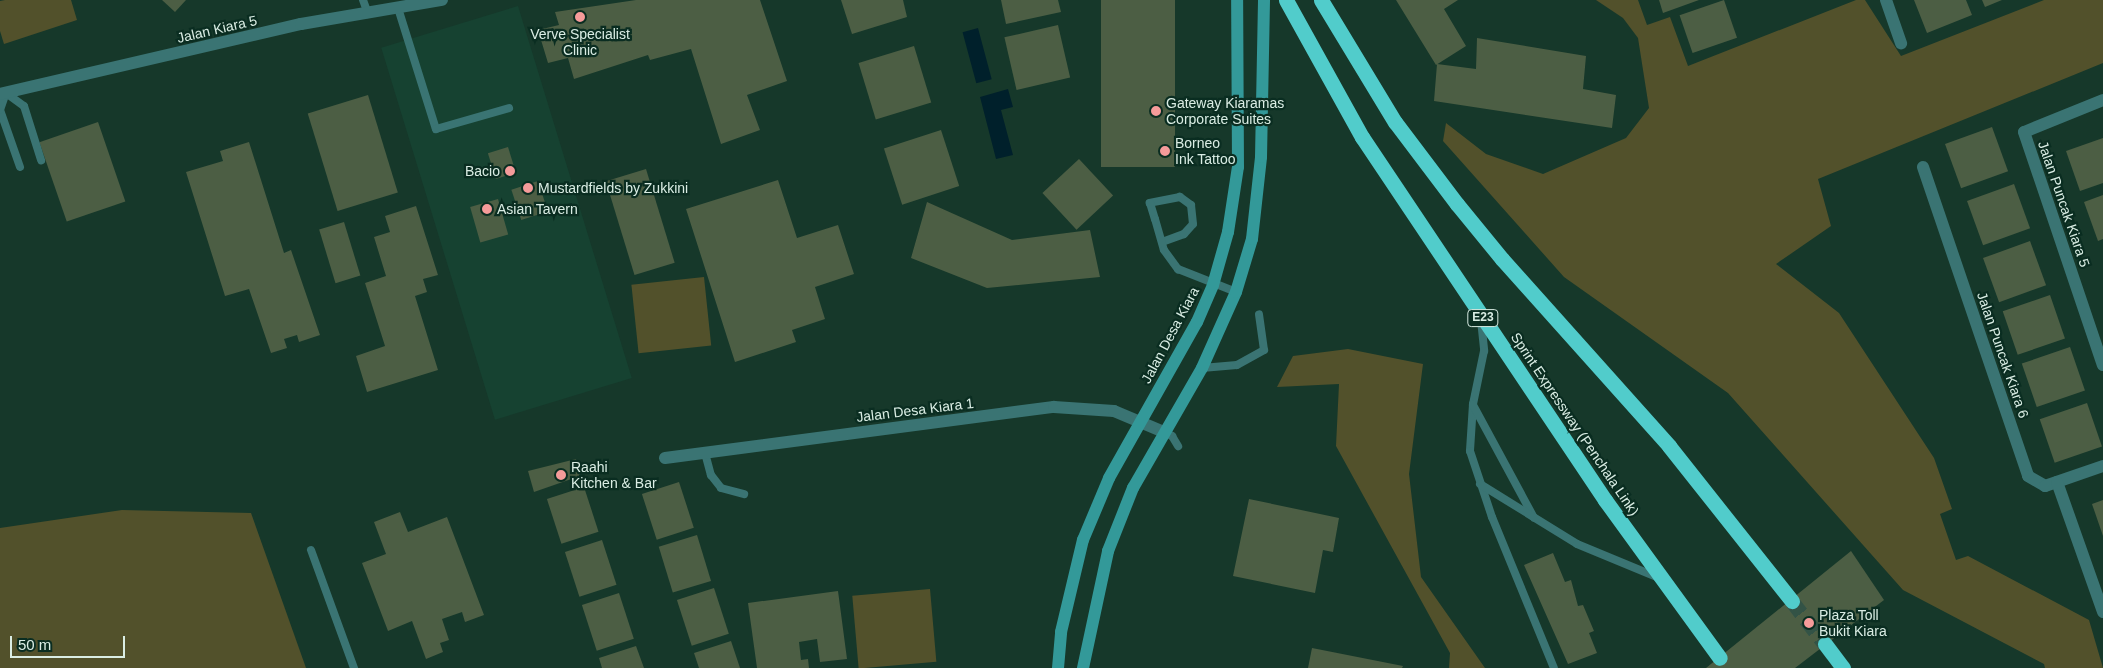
<!DOCTYPE html>
<html>
<head>
<meta charset="utf-8">
<style>
  body { margin:0 }
  #map { position:relative; width:2103px; height:668px; overflow:hidden; background:#16382a; font-family:Helvetica,sans-serif }
  div>[style] { position:absolute }
  [style*='--x'] { left:calc(var(--x)*1px); top:calc(var(--y)*1px); width:calc(var(--w)*1px); rotate:calc(var(--a)*1deg) }
  .built>* { inset:0; background:#164231; transform-origin:0 0 }
  .green>* { inset:0; background:#52512b; transform-origin:0 0 }
  .water>* { inset:0; background:#00202b; transform-origin:0 0 }
  .building>* { inset:0; background:#4c5e44; transform-origin:0 0 }
  .highway-tunnel>* { height:15px; margin-top:-7.5px; transform-origin:0; background:repeating-linear-gradient(90deg,#335346 0 15px,transparent 0 23px) }
  .lane>* { height:8px; margin:-4px; padding:0 4px; transform-origin:4px; border-radius:4px; background:#3a7473 }
  .street>* { height:12px; margin:-6px; padding:0 6px; transform-origin:6px; border-radius:6px; background:#3a7473 }
  .secondary>* { height:12px; margin:-6px; padding:0 6px; transform-origin:6px; border-radius:6px; background:#399 }
  .highway>* { height:15px; margin:-7.5px; padding:0 7.5px; transform-origin:7.5px; border-radius:7.5px; background:#51cccb }
  .dots>* { width:14px; height:14px; translate:-50% -50%; box-sizing:border-box; border:2px solid #0a2d21; border-radius:50% }
  span { translate:-50% -50%; white-space:nowrap; text-align:center; line-height:1.15; -webkit-text-stroke:4.5px #0a2d21; paint-order:stroke }
  .shield-label span { padding:1px 4px; background:#0a2d21; border:1px solid; border-radius:4px; -webkit-text-stroke-width:0 }
  .shield-label { font-size:12px; color:#daede4; font-weight:700 }
  .street-label { font-size:14px; color:#daede4 }
  .poi-label { font-size:14px; color:#daede4 }
  .left { translate:0 -50%; text-align:left }
  .right { translate:-100% -50%; text-align:right }
  .scale { position:absolute; left:10px; top:636px; width:115px; height:22px; box-sizing:border-box; border:2px solid #daede4; border-top:0; padding-left:6px; font-size:15px; line-height:18px; white-space:nowrap; color:#daede4; -webkit-text-stroke:4px #0a2d21; paint-order:stroke }
</style>
</head>
<body>
<div id="map">
  <div class="built">
    <div style="left:518px;top:6px;width:389px;height:143px;rotate:73deg"></div>
  </div>
  <div class="green">
    <div style="clip-path:polygon(5px 0,71px 0,77px 20px,4px 44px,0 31px,0 1px)"></div>
    <div style="clip-path:polygon(1596px 0,1638px 0,1647px 25px,1670px 17px,1688px 66px,1856px 0,1865px 0,1901px 56px,2044px 0,2103px 0,2103px 63px,1818px 179px,1831px 226px,1776px 264px,1839px 313px,1934px 458px,1952px 509px,1940px 514px,1956px 560px,1968px 556px,2089px 620px,2103px 668px,2045px 668px,2044px 664px,1903px 590px,1728px 393px,1564px 277px,1443px 141px,1446px 123px,1486px 154px,1543px 174px,1626px 138px,1649px 108px,1638px 38px,1623px 18px)"></div>
    <div style="left:704px;top:277px;width:69px;height:73px;rotate:84deg"></div>
    <div style="clip-path:polygon(1348px 349px,1423px 364px,1409px 474px,1421px 577px,1485px 668px,1449px 668px,1450px 653px,1336px 446px,1339px 384px,1277px 387px,1293px 356px)"></div>
    <div style="clip-path:polygon(122px 510px,251px 513px,306px 668px,0 668px,0 528px)"></div>
    <div style="left:930px;top:589px;width:73px;height:78px;rotate:85deg"></div>
  </div>
  <div class="water">
    <div style="left:978px;top:28px;width:53px;height:16px;rotate:75deg"></div>
    <div style="clip-path:polygon(1008px 89px,1013px 107px,1001px 110px,1013px 155px,996px 159px,980px 97px)"></div>
  </div>
  <div class="building">
    <div style="clip-path:polygon(162px 0,186px 0,175px 12px)"></div>
    <div style="clip-path:polygon(636px 0,760px 0,787px 81px,747px 95px,760px 130px,721px 144px,691px 49px,650px 60px,648px 55px,574px 79px,568px 58px,548px 63px,538px 30px,559px 25px,555px 12px)"></div>
    <div style="clip-path:polygon(841px 0,903px 0,907px 17px,852px 34px)"></div>
    <div style="clip-path:polygon(1001px 0,1058px 0,1061px 12px,1006px 24px)"></div>
    <div style="left:1101px;top:0;width:74px;height:167px"></div>
    <div style="clip-path:polygon(1396px 0,1458px 0,1444px 9px,1466px 46px,1436px 65px)"></div>
    <div style="clip-path:polygon(1659px 0,1699px 0,1663px 13px)"></div>
    <div style="left:1724px;top:0;width:40px;height:47px;rotate:71deg"></div>
    <div style="clip-path:polygon(1914px 0,1966px 0,1972px 15px,1927px 33px)"></div>
    <div style="clip-path:polygon(1982px 0,2002px 0,1985px 7px)"></div>
    <div style="left:1058px;top:25px;width:54px;height:55px;rotate:77deg"></div>
    <div style="clip-path:polygon(1477px 38px,1586px 56px,1583px 89px,1616px 95px,1612px 128px,1434px 101px,1437px 64px,1476px 69px)"></div>
    <div style="left:914px;top:46px;width:59px;height:58px;rotate:73deg"></div>
    <div style="left:368px;top:95px;width:102px;height:63px;rotate:73deg"></div>
    <div style="left:98px;top:122px;width:84px;height:62px;rotate:71deg"></div>
    <div style="left:1992px;top:127px;width:47px;height:50px;rotate:70deg"></div>
    <div style="left:941px;top:130px;width:59px;height:60px;rotate:72deg"></div>
    <div style="clip-path:polygon(2103px 138px,2103px 183px,2080px 191px,2066px 151px)"></div>
    <div style="clip-path:polygon(249px 142px,284px 253px,291px 250px,320px 335px,299px 342px,297px 335px,284px 339px,287px 348px,271px 353px,249px 289px,225px 296px,186px 172px,223px 161px,220px 151px)"></div>
    <div style="left:508px;top:147px;width:27px;height:21px;rotate:73deg"></div>
    <div style="left:1079px;top:159px;width:50px;height:50px;rotate:47deg"></div>
    <div style="left:646px;top:169px;width:98px;height:42px;rotate:73deg"></div>
    <div style="clip-path:polygon(778px 180px,797px 238px,838px 225px,854px 274px,815px 287px,825px 319px,792px 330px,796px 342px,735px 362px,686px 209px)"></div>
    <div style="left:538px;top:181px;width:32px;height:28px;rotate:72deg"></div>
    <div style="left:2014px;top:184px;width:47px;height:50px;rotate:70deg"></div>
    <div style="clip-path:polygon(2103px 195px,2103px 239px,2098px 241px,2084px 202px)"></div>
    <div style="left:498px;top:199px;width:37px;height:29px;rotate:74deg"></div>
    <div style="clip-path:polygon(927px 202px,1012px 240px,1090px 230px,1100px 277px,987px 288px,911px 258px)"></div>
    <div style="clip-path:polygon(416px 206px,438px 275px,423px 279px,427px 292px,415px 296px,438px 370px,367px 392px,356px 356px,385px 346px,365px 283px,386px 276px,374px 237px,390px 232px,385px 216px)"></div>
    <div style="left:344px;top:222px;width:56px;height:26px;rotate:73deg"></div>
    <div style="left:2030px;top:241px;width:47px;height:50px;rotate:70deg"></div>
    <div style="left:2050px;top:295px;width:46px;height:50px;rotate:71deg"></div>
    <div style="left:2070px;top:347px;width:46px;height:51px;rotate:71deg"></div>
    <div style="left:2087px;top:403px;width:46px;height:50px;rotate:71deg"></div>
    <div style="clip-path:polygon(576px 459px,580px 476px,534px 492px,528px 471px)"></div>
    <div style="left:679px;top:482px;width:48px;height:39px;rotate:72deg"></div>
    <div style="left:584px;top:487px;width:47px;height:39px;rotate:72deg"></div>
    <div style="clip-path:polygon(1249px 499px,1339px 518px,1333px 552px,1323px 550px,1315px 593px,1233px 576px)"></div>
    <div style="clip-path:polygon(2103px 500px,2103px 536px,2092px 504px)"></div>
    <div style="clip-path:polygon(400px 512px,408px 532px,447px 517px,484px 615px,465px 622px,462px 612px,442px 619px,449px 640px,440px 643px,443px 652px,426px 659px,412px 621px,388px 631px,362px 563px,386px 554px,374px 522px)"></div>
    <div style="left:697px;top:535px;width:48px;height:40px;rotate:73deg"></div>
    <div style="left:602px;top:540px;width:47px;height:39px;rotate:72deg"></div>
    <div style="clip-path:polygon(1851px 551px,1884px 600px,1795px 668px,1706px 668px)"></div>
    <div style="clip-path:polygon(1553px 553px,1565px 582px,1571px 580px,1578px 606px,1583px 605px,1594px 631px,1589px 633px,1597px 653px,1568px 664px,1524px 565px)"></div>
    <div style="left:714px;top:588px;width:48px;height:39px;rotate:72deg"></div>
    <div style="clip-path:polygon(838px 591px,847px 659px,820px 662px,817px 639px,799px 642px,801px 660px,808px 659px,809px 668px,757px 668px,748px 603px)"></div>
    <div style="left:619px;top:593px;width:48px;height:39px;rotate:72deg"></div>
    <div style="clip-path:polygon(731px 641px,740px 668px,699px 668px,694px 653px)"></div>
    <div style="clip-path:polygon(636px 646px,644px 668px,602px 668px,599px 658px)"></div>
    <div style="clip-path:polygon(1312px 648px,1403px 666px,1402px 668px,1308px 668px)"></div>
  </div>
  <div class="highway-tunnel">
    <div style="--x:1792;--y:601;--w:54;--a:52.5"></div>
  </div>
  <div class="lane">
    <div style="--x:363;--y:0;--w:15;--a:70"></div>
    <div style="--x:398;--y:8;--w:127;--a:72.6"></div>
    <div style="--x:436;--y:129;--w:76;--a:-16"></div>
    <div style="--x:20;--y:167;--w:60;--a:-109.3"></div>
    <div style="--x:0;--y:110;--w:18;--a:-71"></div>
    <div style="--x:6;--y:93;--w:22;--a:36"></div>
    <div style="--x:24;--y:106;--w:57;--a:72.5"></div>
    <div style="--x:1162;--y:242;--w:23;--a:-20"></div>
    <div style="--x:1184;--y:234;--w:13;--a:-48"></div>
    <div style="--x:1193;--y:224;--w:19;--a:-96"></div>
    <div style="--x:1191;--y:205;--w:14;--a:-144"></div>
    <div style="--x:1180;--y:197;--w:31;--a:169"></div>
    <div style="--x:1150;--y:203;--w:17;--a:73"></div>
    <div style="--x:1155;--y:219;--w:32;--a:74"></div>
    <div style="--x:1164;--y:250;--w:24;--a:54"></div>
    <div style="--x:1178;--y:269;--w:62;--a:21.6"></div>
    <div style="--x:1481;--y:320;--w:31;--a:84"></div>
    <div style="--x:1484;--y:351;--w:54;--a:101.7"></div>
    <div style="--x:1473;--y:404;--w:47;--a:93.7"></div>
    <div style="--x:1470;--y:451;--w:70;--a:71.6"></div>
    <div style="--x:1492;--y:517;--w:163;--a:67.7"></div>
    <div style="--x:1202;--y:368;--w:35;--a:-5"></div>
    <div style="--x:1237;--y:365;--w:31;--a:-29"></div>
    <div style="--x:1264;--y:350;--w:36;--a:-98"></div>
    <div style="--x:1473;--y:405;--w:128;--a:61.6"></div>
    <div style="--x:1166;--y:433;--w:7;--a:27"></div>
    <div style="--x:1172;--y:436;--w:12;--a:59"></div>
    <div style="--x:705;--y:453;--w:23;--a:75"></div>
    <div style="--x:711;--y:475;--w:16;--a:52"></div>
    <div style="--x:721;--y:488;--w:24;--a:15"></div>
    <div style="--x:1480;--y:484;--w:114;--a:31.7"></div>
    <div style="--x:1577;--y:544;--w:89;--a:22.5"></div>
    <div style="--x:311;--y:550;--w:126;--a:70"></div>
  </div>
  <div class="street">
    <div style="--x:1886;--y:0;--w:46;--a:70.8"></div>
    <div style="--x:0;--y:94;--w:309;--a:-13.1"></div>
    <div style="--x:301;--y:24;--w:143;--a:-9.7"></div>
    <div style="--x:2103;--y:100;--w:85;--a:157.9"></div>
    <div style="--x:2024;--y:132;--w:246;--a:71.3"></div>
    <div style="--x:1923;--y:167;--w:326;--a:71.2"></div>
    <div style="--x:2028;--y:476;--w:20;--a:30"></div>
    <div style="--x:2045;--y:486;--w:61;--a:-19"></div>
    <div style="--x:665;--y:458;--w:392;--a:-7.5"></div>
    <div style="--x:1054;--y:407;--w:60;--a:3.8"></div>
    <div style="--x:1114;--y:411;--w:56;--a:22.9"></div>
    <div style="--x:2057;--y:482;--w:138;--a:70.5"></div>
  </div>
  <div class="secondary">
    <div style="--x:1058;--y:668;--w:36;--a:-85"></div>
    <div style="--x:1061;--y:632;--w:95;--a:-76.6"></div>
    <div style="--x:1083;--y:540;--w:67;--a:-67.2"></div>
    <div style="--x:1109;--y:478;--w:179;--a:-60.6"></div>
    <div style="--x:1197;--y:322;--w:40;--a:-66.6"></div>
    <div style="--x:1213;--y:285;--w:55;--a:-74.2"></div>
    <div style="--x:1228;--y:232;--w:66;--a:-81.3"></div>
    <div style="--x:1238;--y:167;--w:167;--a:-90.3"></div>
    <div style="--x:1083;--y:668;--w:120;--a:-77.9"></div>
    <div style="--x:1108;--y:551;--w:68;--a:-68.4"></div>
    <div style="--x:1133;--y:488;--w:138;--a:-60.1"></div>
    <div style="--x:1202;--y:368;--w:83;--a:-65.9"></div>
    <div style="--x:1236;--y:292;--w:55;--a:-73.2"></div>
    <div style="--x:1252;--y:239;--w:82;--a:-83.7"></div>
    <div style="--x:1261;--y:157;--w:157;--a:-88.9"></div>
  </div>
  <div class="highway">
    <div style="--x:1286;--y:0;--w:157;--a:61"></div>
    <div style="--x:1362;--y:137;--w:437;--a:56.2"></div>
    <div style="--x:1605;--y:500;--w:195;--a:54"></div>
    <div style="--x:1321;--y:0;--w:143;--a:58.8"></div>
    <div style="--x:1395;--y:122;--w:103;--a:52.9"></div>
    <div style="--x:1457;--y:204;--w:71;--a:50.7"></div>
    <div style="--x:1502;--y:259;--w:251;--a:48.2"></div>
    <div style="--x:1669;--y:446;--w:198;--a:51.6"></div>
    <div style="--x:1825;--y:644;--w:30;--a:53"></div>
  </div>
  <div class="dots">
    <div style="left:580px;top:17px;background:#f59b9a"></div>
    <div style="left:1156px;top:111px;background:#f59b9a"></div>
    <div style="left:1165px;top:151px;background:#f59b9a"></div>
    <div style="left:510px;top:171px;background:#f59b9a"></div>
    <div style="left:528px;top:188px;background:#f59b9a"></div>
    <div style="left:487px;top:209px;background:#f59b9a"></div>
    <div style="left:561px;top:475px;background:#f59b9a"></div>
    <div style="left:1809px;top:623px;background:#f59b9a"></div>
  </div>
  <div class="shield-label">
    <span style="left:1483px;top:318px">E23</span>
  </div>
  <div class="street-label">
    <span style="left:217px;top:29px;rotate:-13deg">Jalan Kiara 5</span>
    <span style="left:2064px;top:204px;rotate:71deg">Jalan Puncak Kiara 5</span>
    <span style="left:1170px;top:335px;rotate:-62deg">Jalan Desa Kiara</span>
    <span style="left:2003px;top:355px;rotate:71deg">Jalan Puncak Kiara 6</span>
    <span style="left:915px;top:410px;rotate:-7deg">Jalan Desa Kiara 1</span>
    <span style="left:1575px;top:424px;rotate:56deg">Sprint Expressway (Penchala Link)</span>
  </div>
  <div class="poi-label">
    <span style="left:580px;top:42px">Verve Specialist<br>Clinic</span>
    <span class="left" style="left:1166px;top:111px">Gateway Kiaramas<br>Corporate Suites</span>
    <span class="left" style="left:1175px;top:151px">Borneo<br>Ink Tattoo</span>
    <span class="right" style="left:500px;top:171px">Bacio</span>
    <span class="left" style="left:538px;top:188px">Mustardfields by Zukkini</span>
    <span class="left" style="left:497px;top:209px">Asian Tavern</span>
    <span class="left" style="left:571px;top:475px">Raahi<br>Kitchen &amp; Bar</span>
    <span class="left" style="left:1819px;top:623px">Plaza Toll<br>Bukit Kiara</span>
  </div>
  <div class="scale">50 m</div>
</div>
</body>
</html>
